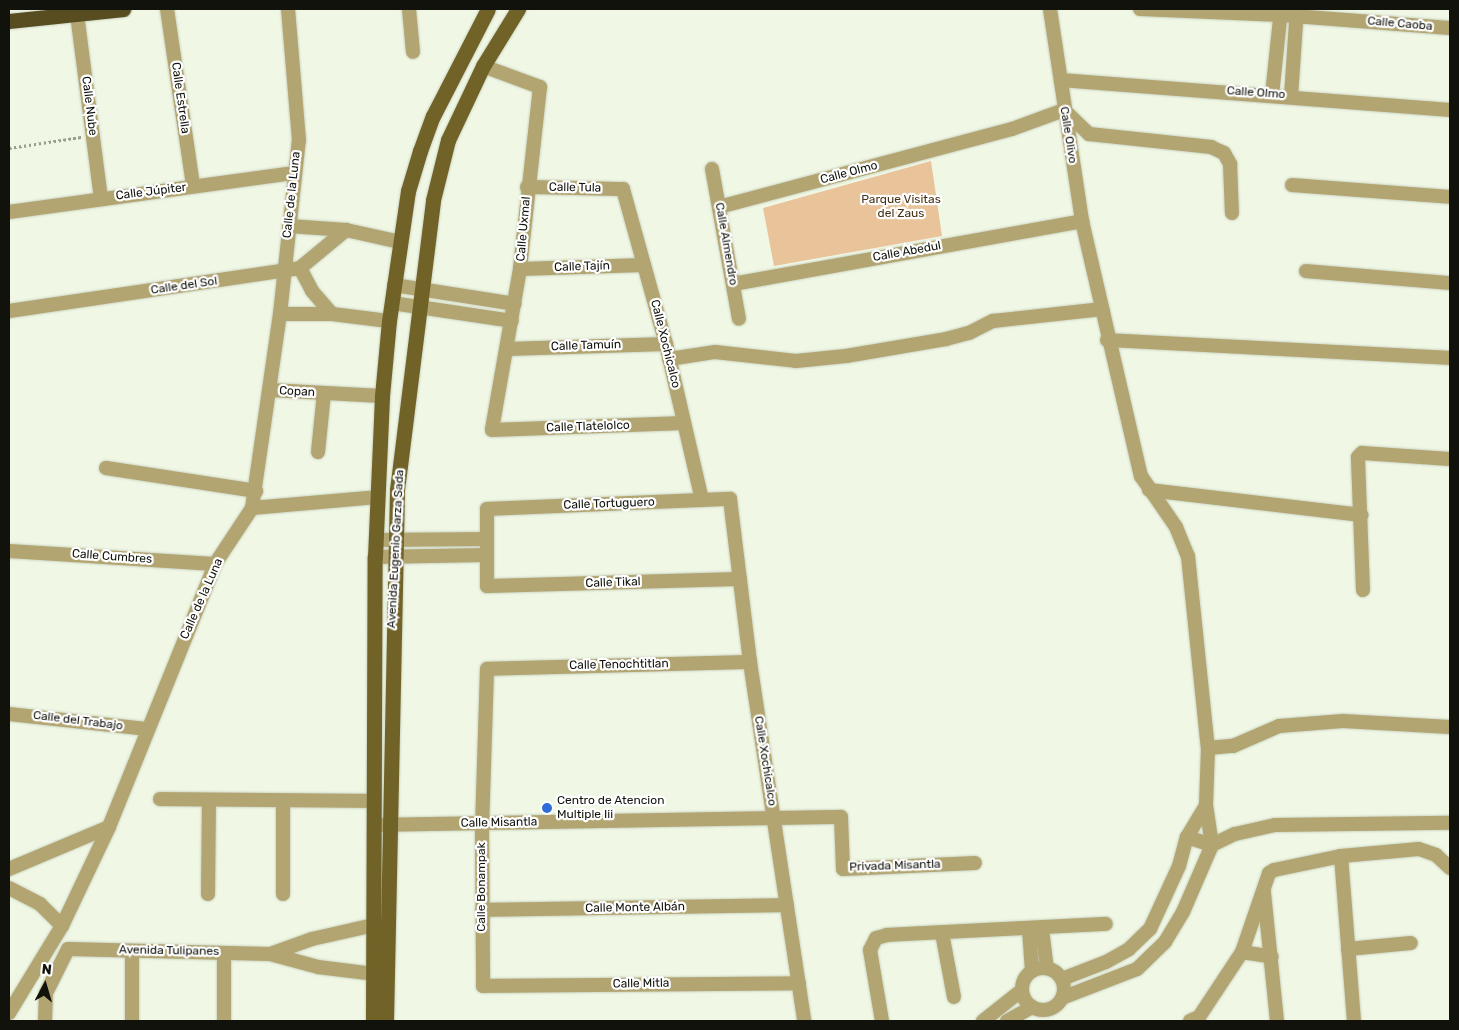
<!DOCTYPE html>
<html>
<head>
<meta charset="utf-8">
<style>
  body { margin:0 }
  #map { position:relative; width:1459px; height:1030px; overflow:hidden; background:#f0f8e5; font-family:Rubik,sans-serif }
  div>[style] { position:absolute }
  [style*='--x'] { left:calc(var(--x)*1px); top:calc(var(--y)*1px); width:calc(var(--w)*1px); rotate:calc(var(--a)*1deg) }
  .green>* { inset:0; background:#e9c39a }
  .path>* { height:2.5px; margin-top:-1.25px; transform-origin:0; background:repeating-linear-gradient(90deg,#979d8f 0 2.5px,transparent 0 5px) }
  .roads { filter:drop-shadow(0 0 1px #ccd3c2) drop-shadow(0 0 1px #ccd3c2) }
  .minor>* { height:14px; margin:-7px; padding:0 7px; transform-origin:7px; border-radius:7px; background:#b2a571 }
  .minor>.ring { margin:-7px; padding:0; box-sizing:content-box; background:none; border:14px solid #b2a571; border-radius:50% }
  .major>* { height:15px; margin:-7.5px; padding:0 7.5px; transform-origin:7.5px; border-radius:7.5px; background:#716327 }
  .highway>* { height:15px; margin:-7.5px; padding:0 7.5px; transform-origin:7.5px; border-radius:7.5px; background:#574d21 }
  .dots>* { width:14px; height:14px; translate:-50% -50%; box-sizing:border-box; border:2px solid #fff; border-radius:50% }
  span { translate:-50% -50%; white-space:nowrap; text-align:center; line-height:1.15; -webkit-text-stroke:4.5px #fff; paint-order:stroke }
  .street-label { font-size:12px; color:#10120b }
  .park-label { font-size:12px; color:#473116 }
  .poi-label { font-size:12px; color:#10120b }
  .left { translate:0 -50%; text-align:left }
  .frame { position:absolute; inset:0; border:10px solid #10120b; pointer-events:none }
  .north { position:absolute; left:20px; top:960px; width:50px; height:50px; -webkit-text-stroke:4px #fff; paint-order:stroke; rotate:6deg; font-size:14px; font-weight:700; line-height:20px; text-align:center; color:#10120b }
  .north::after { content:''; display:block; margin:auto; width:18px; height:22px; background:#10120b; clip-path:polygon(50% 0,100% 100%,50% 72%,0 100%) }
</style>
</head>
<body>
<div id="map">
  <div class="green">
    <div style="clip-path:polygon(931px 161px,942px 236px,774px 266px,763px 208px)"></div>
  </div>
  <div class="path">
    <div style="--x:9;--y:148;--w:73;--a:-8.7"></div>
  </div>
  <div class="roads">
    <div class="minor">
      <div style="--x:167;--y:9;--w:179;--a:81.6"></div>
      <div style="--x:409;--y:9;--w:43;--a:84.7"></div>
      <div style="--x:1050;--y:9;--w:214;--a:81.4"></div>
      <div style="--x:1082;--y:221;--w:262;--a:77"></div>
      <div style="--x:1141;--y:476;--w:62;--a:55.5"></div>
      <div style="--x:1176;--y:527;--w:31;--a:68"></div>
      <div style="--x:1188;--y:556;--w:193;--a:84.1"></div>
      <div style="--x:1208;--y:748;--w:57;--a:92"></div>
      <div style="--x:1206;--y:805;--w:40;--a:81.5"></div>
      <div style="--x:1212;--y:845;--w:73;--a:113.4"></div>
      <div style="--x:1183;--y:912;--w:35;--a:121"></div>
      <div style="--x:1165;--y:942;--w:39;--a:136"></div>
      <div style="--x:1137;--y:969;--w:80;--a:158.9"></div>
      <div style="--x:1140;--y:9;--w:141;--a:2.4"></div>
      <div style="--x:1281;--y:15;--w:169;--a:4.4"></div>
      <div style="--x:77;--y:14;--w:186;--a:82.6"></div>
      <div style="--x:483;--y:66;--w:61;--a:20.2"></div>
      <div style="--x:540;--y:87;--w:183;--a:96.3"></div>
      <div style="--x:520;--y:269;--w:163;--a:99.9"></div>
      <div style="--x:492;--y:430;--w:192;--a:-2.1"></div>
      <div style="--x:1061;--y:80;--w:390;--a:4.4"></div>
      <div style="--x:1272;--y:95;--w:86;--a:-84"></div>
      <div style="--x:1291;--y:96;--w:87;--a:-86.1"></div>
      <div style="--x:712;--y:169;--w:152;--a:79.8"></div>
      <div style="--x:1292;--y:185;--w:158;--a:4.3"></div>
      <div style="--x:527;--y:187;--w:96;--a:1.2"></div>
      <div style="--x:623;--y:189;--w:161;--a:74.5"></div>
      <div style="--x:666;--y:344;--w:160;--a:77"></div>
      <div style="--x:719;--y:207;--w:303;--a:-14.9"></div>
      <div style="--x:1012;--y:129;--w:55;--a:-20.1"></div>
      <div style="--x:1064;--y:110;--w:35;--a:44"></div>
      <div style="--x:1089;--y:134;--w:123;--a:6.1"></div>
      <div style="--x:1211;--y:147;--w:14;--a:25"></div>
      <div style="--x:1224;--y:153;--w:13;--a:61"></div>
      <div style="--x:1230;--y:164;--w:49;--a:87.7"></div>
      <div style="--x:9;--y:212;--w:288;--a:-7.8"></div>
      <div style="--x:289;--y:226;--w:57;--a:4"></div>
      <div style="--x:346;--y:230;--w:55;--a:12.5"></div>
      <div style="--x:300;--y:268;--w:26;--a:62"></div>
      <div style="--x:312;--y:291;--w:30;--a:49"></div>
      <div style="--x:520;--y:269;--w:124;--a:-1.8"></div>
      <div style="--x:1306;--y:271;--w:144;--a:4.8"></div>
      <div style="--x:733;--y:284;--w:355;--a:-10.2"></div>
      <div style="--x:394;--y:285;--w:122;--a:8.9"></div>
      <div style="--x:392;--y:303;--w:121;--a:8.5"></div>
      <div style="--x:9;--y:311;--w:294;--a:-8.4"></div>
      <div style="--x:300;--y:268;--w:60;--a:-39.6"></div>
      <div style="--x:280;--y:314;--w:52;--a:0"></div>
      <div style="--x:332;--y:314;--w:57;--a:7"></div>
      <div style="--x:1107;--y:340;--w:343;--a:3"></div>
      <div style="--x:507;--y:349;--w:159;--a:-1.8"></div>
      <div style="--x:669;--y:359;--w:47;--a:-8.7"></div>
      <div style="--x:715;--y:352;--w:81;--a:6.3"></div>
      <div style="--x:796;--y:361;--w:50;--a:-5.7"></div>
      <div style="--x:846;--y:356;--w:101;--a:-9.6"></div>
      <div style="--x:946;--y:339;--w:24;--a:-15"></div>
      <div style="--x:969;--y:333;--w:27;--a:-27"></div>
      <div style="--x:993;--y:321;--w:110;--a:-6.3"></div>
      <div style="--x:270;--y:390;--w:112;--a:3.1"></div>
      <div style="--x:318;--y:452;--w:59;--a:-84.2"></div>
      <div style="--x:106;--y:468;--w:152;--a:8.7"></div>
      <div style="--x:1149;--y:490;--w:214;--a:6.7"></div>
      <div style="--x:252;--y:508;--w:125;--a:-5"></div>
      <div style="--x:376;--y:540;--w:110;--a:-0.5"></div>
      <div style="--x:9;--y:551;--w:206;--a:3.6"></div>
      <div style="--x:375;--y:557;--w:111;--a:-1"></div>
      <div style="--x:740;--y:579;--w:253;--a:178.4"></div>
      <div style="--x:487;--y:586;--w:77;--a:-90"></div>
      <div style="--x:487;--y:509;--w:243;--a:-2.4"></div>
      <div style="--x:730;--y:499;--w:164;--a:83"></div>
      <div style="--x:750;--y:662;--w:363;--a:81.4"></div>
      <div style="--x:1363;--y:590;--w:133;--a:-92.2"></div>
      <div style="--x:1358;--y:457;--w:6;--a:-45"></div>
      <div style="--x:1362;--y:453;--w:88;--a:3.9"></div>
      <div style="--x:750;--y:662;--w:263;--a:178.5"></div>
      <div style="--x:487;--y:669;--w:155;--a:91.8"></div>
      <div style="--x:482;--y:824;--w:162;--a:89.6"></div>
      <div style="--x:483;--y:986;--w:316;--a:-0.5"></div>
      <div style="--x:9;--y:714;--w:140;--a:6.2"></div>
      <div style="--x:1208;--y:748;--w:25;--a:-5"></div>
      <div style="--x:1233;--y:746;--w:50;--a:-23.5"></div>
      <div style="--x:1279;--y:726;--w:64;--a:-4.5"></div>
      <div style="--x:1343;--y:721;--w:107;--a:3.2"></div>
      <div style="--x:160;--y:799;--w:214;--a:0.5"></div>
      <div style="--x:380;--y:825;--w:461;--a:-1"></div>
      <div style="--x:841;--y:817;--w:52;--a:87.8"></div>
      <div style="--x:843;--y:869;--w:132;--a:-2.6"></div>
      <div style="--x:1187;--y:837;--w:26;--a:18"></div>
      <div style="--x:1212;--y:845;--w:25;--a:-26"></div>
      <div style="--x:1235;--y:834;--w:41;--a:-12.7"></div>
      <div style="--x:1275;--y:825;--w:175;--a:-0.7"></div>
      <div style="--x:1341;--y:856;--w:166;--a:85.5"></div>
      <div style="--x:9;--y:869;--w:108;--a:-22.8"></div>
      <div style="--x:9;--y:888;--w:35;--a:27"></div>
      <div style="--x:40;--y:904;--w:31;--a:45"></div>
      <div style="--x:1264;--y:893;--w:129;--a:84.2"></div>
      <div style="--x:208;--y:894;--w:94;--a:-89.4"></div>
      <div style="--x:283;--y:894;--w:93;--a:-90"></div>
      <div style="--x:482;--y:910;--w:305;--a:-0.9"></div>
      <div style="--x:1029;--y:929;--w:42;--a:85.9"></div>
      <div style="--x:1042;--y:929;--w:39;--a:83"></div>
      <div style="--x:942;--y:933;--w:65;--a:79.4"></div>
      <div style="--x:1348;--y:949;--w:63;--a:-5.4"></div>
      <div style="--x:1242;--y:952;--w:30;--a:9"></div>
      <div style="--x:224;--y:953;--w:68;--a:90"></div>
      <div style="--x:270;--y:954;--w:45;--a:-19.7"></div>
      <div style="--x:312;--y:939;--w:64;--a:-12.7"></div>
      <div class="ring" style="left:1022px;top:968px;width:28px;height:28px"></div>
      <div style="--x:1062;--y:979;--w:47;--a:-21.1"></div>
      <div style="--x:1106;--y:962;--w:26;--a:-29"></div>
      <div style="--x:1129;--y:949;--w:29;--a:-44"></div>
      <div style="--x:1150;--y:929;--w:69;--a:-65.3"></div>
      <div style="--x:1179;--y:866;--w:30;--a:-75"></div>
      <div style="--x:1187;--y:837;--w:37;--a:-59"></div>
      <div style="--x:9;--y:1013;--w:102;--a:-58.7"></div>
      <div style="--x:62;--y:926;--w:110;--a:-64.6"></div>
      <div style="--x:109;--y:827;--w:284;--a:-68"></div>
      <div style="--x:215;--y:564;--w:67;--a:-56.5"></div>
      <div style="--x:252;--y:508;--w:196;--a:-81.8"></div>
      <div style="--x:280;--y:314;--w:175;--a:-83.8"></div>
      <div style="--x:299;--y:140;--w:131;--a:-94.8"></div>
      <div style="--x:45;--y:1021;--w:28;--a:-88"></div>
      <div style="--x:46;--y:993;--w:49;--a:-63.4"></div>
      <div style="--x:68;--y:949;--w:202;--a:1.4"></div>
      <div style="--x:270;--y:954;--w:50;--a:15.2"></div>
      <div style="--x:318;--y:967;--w:56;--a:7.1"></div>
      <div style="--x:132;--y:1021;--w:70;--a:-90"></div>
      <div style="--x:882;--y:1021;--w:72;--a:-99.6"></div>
      <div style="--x:870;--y:950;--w:13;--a:-63"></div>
      <div style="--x:876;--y:938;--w:11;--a:-15"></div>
      <div style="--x:887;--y:935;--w:219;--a:-2.9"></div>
      <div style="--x:983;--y:1021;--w:50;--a:-38.5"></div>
      <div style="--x:1007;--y:1021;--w:29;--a:-29"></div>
      <div style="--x:1190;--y:1021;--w:10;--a:-24"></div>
      <div style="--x:1199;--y:1017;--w:78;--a:-56.5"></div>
      <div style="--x:1242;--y:952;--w:83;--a:-71.1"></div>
      <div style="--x:1269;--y:873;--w:6;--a:-31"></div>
      <div style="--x:1274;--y:870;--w:68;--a:-11.8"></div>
      <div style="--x:1341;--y:856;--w:78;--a:-5.1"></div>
      <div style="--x:1419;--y:849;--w:18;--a:19"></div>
      <div style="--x:1436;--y:855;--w:19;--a:43"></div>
    </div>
    <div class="major">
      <div style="--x:373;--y:1021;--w:464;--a:-89.8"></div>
      <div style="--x:375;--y:557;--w:161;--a:-87.5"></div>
      <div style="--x:382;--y:396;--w:75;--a:-84.7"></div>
      <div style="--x:389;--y:321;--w:131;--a:-81.7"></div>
      <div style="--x:408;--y:191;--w:42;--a:-73.3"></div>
      <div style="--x:420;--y:151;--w:37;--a:-70"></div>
      <div style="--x:433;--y:116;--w:120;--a:-62.8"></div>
      <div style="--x:386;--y:1021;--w:531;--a:-88.81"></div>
      <div style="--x:397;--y:490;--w:292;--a:-82.9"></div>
      <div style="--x:433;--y:200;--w:62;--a:-76"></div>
      <div style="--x:448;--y:140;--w:82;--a:-64.7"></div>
      <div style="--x:483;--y:66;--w:67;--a:-58.4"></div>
    </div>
    <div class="highway">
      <div style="--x:9;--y:21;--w:115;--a:-6"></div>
    </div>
  </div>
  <div class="dots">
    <div style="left:547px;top:808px;background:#2f6cda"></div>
  </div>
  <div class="street-label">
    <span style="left:1400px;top:24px;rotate:5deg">Calle Caoba</span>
    <span style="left:1256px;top:93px;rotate:4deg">Calle Olmo</span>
    <span style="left:180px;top:98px;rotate:82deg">Calle Estrella</span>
    <span style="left:89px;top:106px;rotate:83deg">Calle Nube</span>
    <span style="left:1068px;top:135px;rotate:81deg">Calle Olivo</span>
    <span style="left:849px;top:173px;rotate:-15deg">Calle Olmo</span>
    <span style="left:575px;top:188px;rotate:1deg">Calle Tula</span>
    <span style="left:151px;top:192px;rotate:-7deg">Calle Júpiter</span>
    <span style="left:292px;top:195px;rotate:-84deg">Calle de la Luna</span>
    <span style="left:524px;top:229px;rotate:-85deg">Calle Uxmal</span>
    <span style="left:726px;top:244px;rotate:80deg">Calle Almendro</span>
    <span style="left:907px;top:252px;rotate:-10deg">Calle Abedul</span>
    <span style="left:582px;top:267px;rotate:-2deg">Calle Tajín</span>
    <span style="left:184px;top:286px;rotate:-8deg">Calle del Sol</span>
    <span style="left:665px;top:344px;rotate:76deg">Calle Xochicalco</span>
    <span style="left:586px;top:346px;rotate:-2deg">Calle Tamuín</span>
    <span style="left:297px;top:392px;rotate:3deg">Copan</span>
    <span style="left:588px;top:427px;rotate:-2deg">Calle Tlatelolco</span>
    <span style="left:609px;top:504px;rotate:-2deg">Calle Tortuguero</span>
    <span style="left:396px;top:549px;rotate:-87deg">Avenida Eugenio Garza Sada</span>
    <span style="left:112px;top:557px;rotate:4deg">Calle Cumbres</span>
    <span style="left:613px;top:583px;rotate:-2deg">Calle Tikal</span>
    <span style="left:202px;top:599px;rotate:-66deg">Calle de la Luna</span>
    <span style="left:619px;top:665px;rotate:-1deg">Calle Tenochtitlan</span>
    <span style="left:78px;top:721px;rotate:7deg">Calle del Trabajo</span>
    <span style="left:765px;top:761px;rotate:81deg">Calle Xochicalco</span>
    <span style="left:499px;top:823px;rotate:-1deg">Calle Misantla</span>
    <span style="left:895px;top:866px;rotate:-2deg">Privada Misantla</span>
    <span style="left:482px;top:887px;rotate:-90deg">Calle Bonampak</span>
    <span style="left:635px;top:908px;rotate:-1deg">Calle Monte Albán</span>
    <span style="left:169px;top:951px;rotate:1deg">Avenida Tulipanes</span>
    <span style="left:641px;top:984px;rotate:-1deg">Calle Mitla</span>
  </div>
  <div class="park-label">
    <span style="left:901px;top:207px">Parque Visitas<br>del Zaus</span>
  </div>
  <div class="poi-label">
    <span class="left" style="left:557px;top:808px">Centro de Atencion<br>Multiple Iii</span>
  </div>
  <div class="frame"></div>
  <div class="north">N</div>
</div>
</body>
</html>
